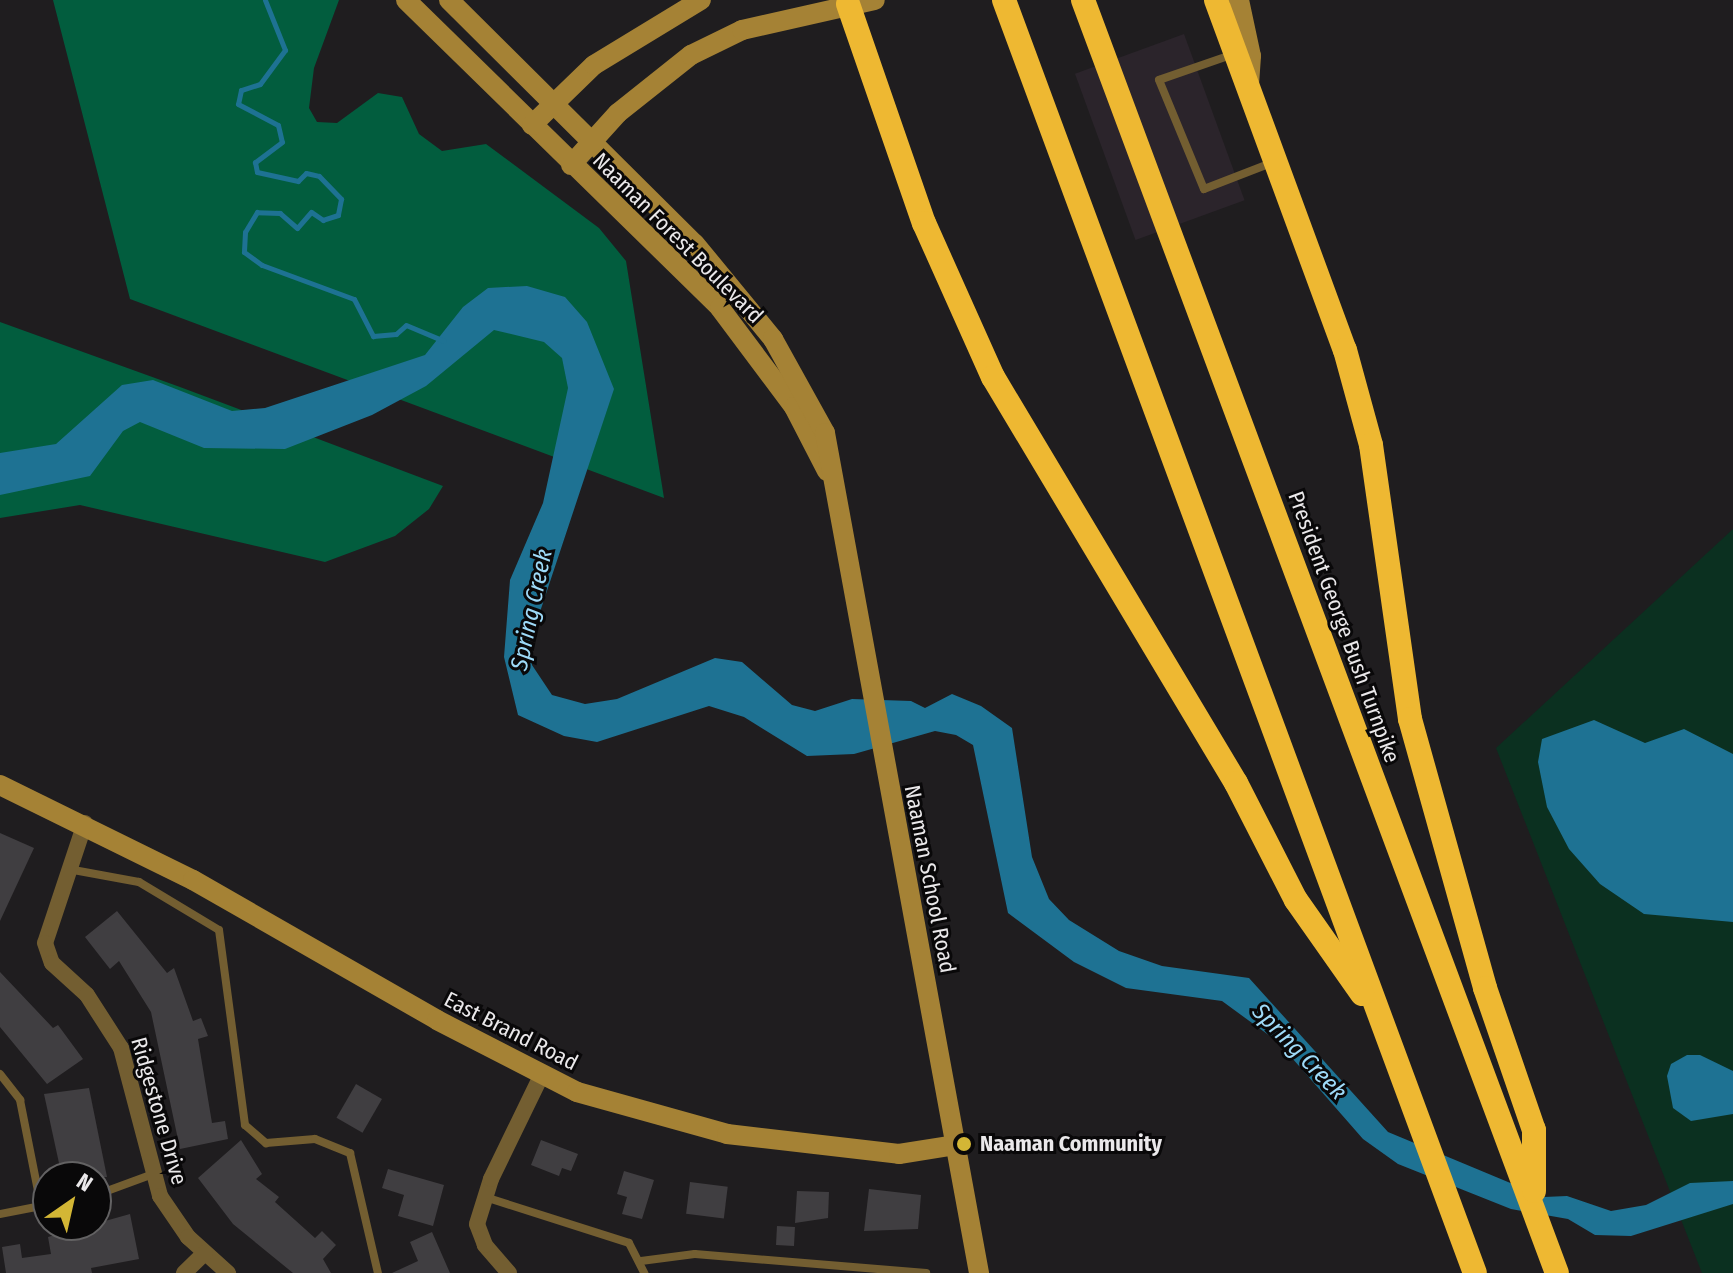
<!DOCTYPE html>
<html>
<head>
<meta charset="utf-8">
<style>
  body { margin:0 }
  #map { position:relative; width:1733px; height:1273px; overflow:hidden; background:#1f1d1f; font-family:"Fira Sans Condensed",sans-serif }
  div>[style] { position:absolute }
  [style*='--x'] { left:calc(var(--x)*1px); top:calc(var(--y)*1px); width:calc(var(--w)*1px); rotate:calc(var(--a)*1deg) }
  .built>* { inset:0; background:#2b242b; transform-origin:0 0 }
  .green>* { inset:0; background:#0b3020 }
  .forest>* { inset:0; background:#025d3e }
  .water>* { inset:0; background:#1e7293 }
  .stream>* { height:5px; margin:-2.5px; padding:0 2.5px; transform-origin:2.5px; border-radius:2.5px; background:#1e7293 }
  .building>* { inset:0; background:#403e41; transform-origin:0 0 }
  .lane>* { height:8px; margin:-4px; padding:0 4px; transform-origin:4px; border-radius:4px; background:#735e31 }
  .street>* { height:16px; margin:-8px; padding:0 8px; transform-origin:8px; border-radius:8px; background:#735e31 }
  .secondary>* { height:20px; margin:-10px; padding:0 10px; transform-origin:10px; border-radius:10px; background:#a58235 }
  .highway>* { height:24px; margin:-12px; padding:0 12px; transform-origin:12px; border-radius:12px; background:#eeb832 }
  .dots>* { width:22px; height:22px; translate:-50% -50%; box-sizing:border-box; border:4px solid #090809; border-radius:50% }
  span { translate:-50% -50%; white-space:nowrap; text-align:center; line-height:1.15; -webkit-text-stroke:6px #090809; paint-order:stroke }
  .street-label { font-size:22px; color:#eae8ea }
  .poi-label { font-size:22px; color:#eae8ea; font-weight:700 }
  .left { translate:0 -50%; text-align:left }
  .water-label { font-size:24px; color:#9edaf8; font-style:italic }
  .north { position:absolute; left:32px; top:1161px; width:80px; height:80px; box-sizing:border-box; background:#090809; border:2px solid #636263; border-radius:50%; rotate:34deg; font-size:22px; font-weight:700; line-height:32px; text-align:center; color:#eae8ea }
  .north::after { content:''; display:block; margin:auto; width:28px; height:36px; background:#d3b635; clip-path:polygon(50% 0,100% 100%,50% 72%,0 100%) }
</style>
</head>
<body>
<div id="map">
  <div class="built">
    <div style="left:1184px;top:34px;width:177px;height:116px;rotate:70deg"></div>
  </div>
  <div class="green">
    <div style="clip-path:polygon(1733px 529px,1733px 1273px,1702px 1273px,1496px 748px)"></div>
  </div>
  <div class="forest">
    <div style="clip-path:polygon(53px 0,339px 0,314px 68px,309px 108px,317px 122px,337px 123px,378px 93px,402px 97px,419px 134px,442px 151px,486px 144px,599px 228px,626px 261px,664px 498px,130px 299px)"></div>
    <div style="clip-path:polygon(0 322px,180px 387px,443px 486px,429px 509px,395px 536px,325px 562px,80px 505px,0 518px)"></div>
  </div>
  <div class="water">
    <div style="clip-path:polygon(527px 286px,565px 297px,587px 322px,614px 389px,530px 642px,532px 665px,552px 695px,585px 704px,617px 699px,715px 658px,742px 662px,792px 705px,815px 711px,852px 699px,911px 701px,925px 708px,952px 694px,981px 706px,1012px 728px,1032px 857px,1049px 899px,1069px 920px,1119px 951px,1162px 966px,1249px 978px,1388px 1132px,1544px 1197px,1567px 1196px,1611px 1211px,1646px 1205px,1690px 1183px,1733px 1181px,1733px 1204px,1631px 1236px,1595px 1235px,1568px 1219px,1511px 1209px,1398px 1164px,1363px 1139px,1278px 1042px,1222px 1001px,1126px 988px,1074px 962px,1008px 913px,973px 745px,956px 735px,935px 731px,854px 754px,807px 756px,744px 717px,709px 706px,597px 742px,564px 736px,518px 715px,504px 657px,510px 580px,543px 503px,568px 388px,562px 358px,544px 342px,494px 330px,426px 386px,372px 415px,285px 449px,204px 448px,140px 422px,123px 431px,90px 476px,0 495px,0 453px,56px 444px,122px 385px,153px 380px,232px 411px,265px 408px,425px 355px,463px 307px,488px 288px)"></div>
    <div style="clip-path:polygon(1594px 720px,1645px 743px,1684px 729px,1733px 754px,1733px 922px,1644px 914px,1600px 884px,1569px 849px,1547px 807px,1538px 762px,1542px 739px)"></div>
    <div style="clip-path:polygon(1687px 1055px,1700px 1055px,1733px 1071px,1733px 1114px,1691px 1121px,1673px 1108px,1667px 1076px,1671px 1064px)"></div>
  </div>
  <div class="stream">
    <div style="--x:265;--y:0;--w:54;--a:68.2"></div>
    <div style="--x:285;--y:50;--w:42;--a:126.3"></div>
    <div style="--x:260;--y:84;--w:20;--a:162"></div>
    <div style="--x:241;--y:90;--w:14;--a:102"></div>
    <div style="--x:238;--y:104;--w:45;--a:27.7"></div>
    <div style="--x:278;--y:125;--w:17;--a:77"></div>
    <div style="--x:282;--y:142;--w:34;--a:143"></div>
    <div style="--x:255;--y:162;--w:10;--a:79"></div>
    <div style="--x:257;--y:172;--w:42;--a:12.4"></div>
    <div style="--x:298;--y:181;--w:11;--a:-45"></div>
    <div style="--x:306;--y:173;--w:13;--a:13"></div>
    <div style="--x:319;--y:176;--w:32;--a:46"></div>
    <div style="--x:341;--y:199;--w:16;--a:101"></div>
    <div style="--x:338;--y:215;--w:16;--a:162"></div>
    <div style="--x:323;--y:220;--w:14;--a:-146"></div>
    <div style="--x:311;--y:212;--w:21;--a:131"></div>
    <div style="--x:297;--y:228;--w:23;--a:-139"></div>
    <div style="--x:280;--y:213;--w:23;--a:-178"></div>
    <div style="--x:257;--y:212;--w:23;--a:121"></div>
    <div style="--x:245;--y:232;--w:20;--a:93"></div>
    <div style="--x:244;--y:252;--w:22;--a:36"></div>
    <div style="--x:262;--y:265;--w:98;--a:20.3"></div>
    <div style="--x:354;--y:299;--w:42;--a:62.8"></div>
    <div style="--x:373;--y:336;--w:23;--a:-5"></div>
    <div style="--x:396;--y:334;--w:13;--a:-42"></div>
    <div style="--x:406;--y:325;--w:41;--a:22.8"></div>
  </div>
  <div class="building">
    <div style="clip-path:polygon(0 833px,34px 848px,0 921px)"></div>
    <div style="clip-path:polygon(117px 911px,167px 973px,174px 968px,193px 1021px,201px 1018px,208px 1036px,198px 1039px,212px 1123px,225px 1121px,228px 1139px,180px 1149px,151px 1012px,119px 961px,110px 969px,85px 937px)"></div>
    <div style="clip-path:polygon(0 972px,53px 1028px,58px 1025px,83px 1059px,47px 1084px,0 1027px)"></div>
    <div style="left:356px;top:1084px;width:30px;height:39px;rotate:30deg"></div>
    <div style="clip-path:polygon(89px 1088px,107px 1177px,62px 1177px,44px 1094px)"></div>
    <div style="clip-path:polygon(241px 1140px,262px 1174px,256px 1179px,279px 1197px,275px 1202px,315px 1238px,322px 1231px,336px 1245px,323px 1259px,331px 1273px,293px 1273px,233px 1224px,198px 1178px)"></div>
    <div style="clip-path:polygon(541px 1140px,578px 1154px,571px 1171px,562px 1168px,559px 1176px,531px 1165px)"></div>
    <div style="clip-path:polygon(388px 1169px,444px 1185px,433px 1226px,398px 1216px,404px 1195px,382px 1188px)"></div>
    <div style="clip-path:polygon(624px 1171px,654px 1180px,642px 1219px,622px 1214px,627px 1197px,617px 1194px)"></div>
    <div style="left:690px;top:1182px;width:38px;height:32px;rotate:7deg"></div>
    <div style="clip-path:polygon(869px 1189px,921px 1195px,918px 1229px,864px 1231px)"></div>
    <div style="clip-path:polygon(797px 1191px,829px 1192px,828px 1218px,795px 1223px)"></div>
    <div style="clip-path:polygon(130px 1214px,139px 1259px,91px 1268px,92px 1273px,6px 1273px,2px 1247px,20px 1244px,22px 1258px,51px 1254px,48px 1237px)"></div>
    <div style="left:777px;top:1226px;width:18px;height:19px;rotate:3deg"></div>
    <div style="clip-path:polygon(432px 1232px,450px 1273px,392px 1273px,418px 1261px,410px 1242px)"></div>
  </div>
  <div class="lane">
    <div style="--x:1231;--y:55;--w:76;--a:160.9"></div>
    <div style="--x:1159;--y:80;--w:118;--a:67.6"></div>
    <div style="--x:1204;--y:189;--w:72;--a:-21.2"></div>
    <div style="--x:68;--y:869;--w:72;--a:10.4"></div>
    <div style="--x:139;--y:882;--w:93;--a:31"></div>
    <div style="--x:219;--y:930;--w:197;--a:82.4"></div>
    <div style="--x:245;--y:1125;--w:28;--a:41"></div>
    <div style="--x:266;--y:1143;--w:49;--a:-4.7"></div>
    <div style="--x:315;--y:1139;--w:38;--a:22"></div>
    <div style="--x:350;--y:1153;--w:123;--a:76.9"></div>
    <div style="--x:0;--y:1074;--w:33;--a:52"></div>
    <div style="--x:20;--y:1100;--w:108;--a:78.8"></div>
    <div style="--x:41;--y:1206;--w:42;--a:169"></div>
    <div style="--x:96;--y:1195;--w:58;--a:-20.3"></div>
    <div style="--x:485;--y:1197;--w:151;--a:17.7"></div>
    <div style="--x:629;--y:1243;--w:34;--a:63"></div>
    <div style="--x:641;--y:1261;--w:54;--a:-7.4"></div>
    <div style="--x:695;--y:1254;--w:232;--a:4.7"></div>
  </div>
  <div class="street">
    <div style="--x:85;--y:823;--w:126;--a:108.4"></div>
    <div style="--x:45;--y:943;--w:21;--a:71"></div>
    <div style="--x:52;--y:963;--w:47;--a:42.4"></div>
    <div style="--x:87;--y:995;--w:63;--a:57.3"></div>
    <div style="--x:121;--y:1048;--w:153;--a:75.2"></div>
    <div style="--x:160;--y:1196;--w:50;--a:55.7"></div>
    <div style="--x:188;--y:1237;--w:54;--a:42"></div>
    <div style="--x:184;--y:1273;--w:29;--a:-44"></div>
    <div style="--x:509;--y:1273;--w:37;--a:-131"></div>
    <div style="--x:485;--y:1245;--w:22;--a:-111"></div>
    <div style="--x:477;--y:1224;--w:47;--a:-72.7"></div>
    <div style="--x:491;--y:1179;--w:114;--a:-64.1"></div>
  </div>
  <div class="secondary">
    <div style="--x:406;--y:0;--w:440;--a:44.4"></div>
    <div style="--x:720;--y:308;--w:124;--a:53.2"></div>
    <div style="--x:794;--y:407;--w:72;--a:62.7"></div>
    <div style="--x:449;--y:0;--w:346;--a:44.8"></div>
    <div style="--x:695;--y:244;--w:123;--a:50.6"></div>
    <div style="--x:773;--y:339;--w:107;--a:61"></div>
    <div style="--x:825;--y:433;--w:854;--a:79.61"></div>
    <div style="--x:1239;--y:0;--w:57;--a:77.9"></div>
    <div style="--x:1251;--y:56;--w:30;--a:94"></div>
    <div style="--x:532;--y:125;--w:86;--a:-44.1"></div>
    <div style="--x:594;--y:65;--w:125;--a:-31.3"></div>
    <div style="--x:571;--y:165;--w:70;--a:-47.9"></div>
    <div style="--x:618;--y:113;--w:93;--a:-38.5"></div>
    <div style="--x:691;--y:55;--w:57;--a:-26.1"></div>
    <div style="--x:742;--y:30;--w:136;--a:-12.7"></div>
    <div style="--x:0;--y:785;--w:215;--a:26.2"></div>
    <div style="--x:193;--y:880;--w:281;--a:29.8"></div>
    <div style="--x:437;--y:1020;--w:157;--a:27.2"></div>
    <div style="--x:577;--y:1092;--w:156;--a:15.6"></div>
    <div style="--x:727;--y:1134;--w:173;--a:6.6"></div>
    <div style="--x:899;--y:1154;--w:58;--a:-9"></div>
  </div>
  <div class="highway">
    <div style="--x:1004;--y:0;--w:1357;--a:69.7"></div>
    <div style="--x:1083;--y:0;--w:1358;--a:69.58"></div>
    <div style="--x:1216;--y:0;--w:373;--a:69.8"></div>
    <div style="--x:1345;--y:350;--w:98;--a:74.7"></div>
    <div style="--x:1371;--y:445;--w:277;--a:81.9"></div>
    <div style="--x:1410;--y:719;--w:279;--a:74.4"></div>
    <div style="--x:1485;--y:988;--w:150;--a:71"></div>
    <div style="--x:1534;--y:1130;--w:61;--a:90"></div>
    <div style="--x:848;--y:4;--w:232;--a:70.9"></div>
    <div style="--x:924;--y:223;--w:169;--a:65.9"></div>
    <div style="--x:993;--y:377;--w:473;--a:59.1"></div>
    <div style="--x:1236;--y:783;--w:131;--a:62.9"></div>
    <div style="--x:1296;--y:900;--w:115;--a:54.9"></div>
  </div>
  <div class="dots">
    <div style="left:964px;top:1144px;background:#d3b635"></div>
  </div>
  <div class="street-label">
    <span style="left:678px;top:238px;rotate:45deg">Naaman Forest Boulevard</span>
    <span style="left:1344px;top:627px;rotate:70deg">President George Bush Turnpike</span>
    <span style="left:930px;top:879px;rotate:79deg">Naaman School Road</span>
    <span style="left:511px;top:1031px;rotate:27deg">East Brand Road</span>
    <span style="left:159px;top:1111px;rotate:74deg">Ridgestone Drive</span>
  </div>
  <div class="poi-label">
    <span class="left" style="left:980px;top:1144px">Naaman Community</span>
  </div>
  <div class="water-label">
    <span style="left:532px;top:610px;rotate:-78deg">Spring Creek</span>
    <span style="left:1299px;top:1052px;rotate:46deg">Spring Creek</span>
  </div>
  <div class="north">N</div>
</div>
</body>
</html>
